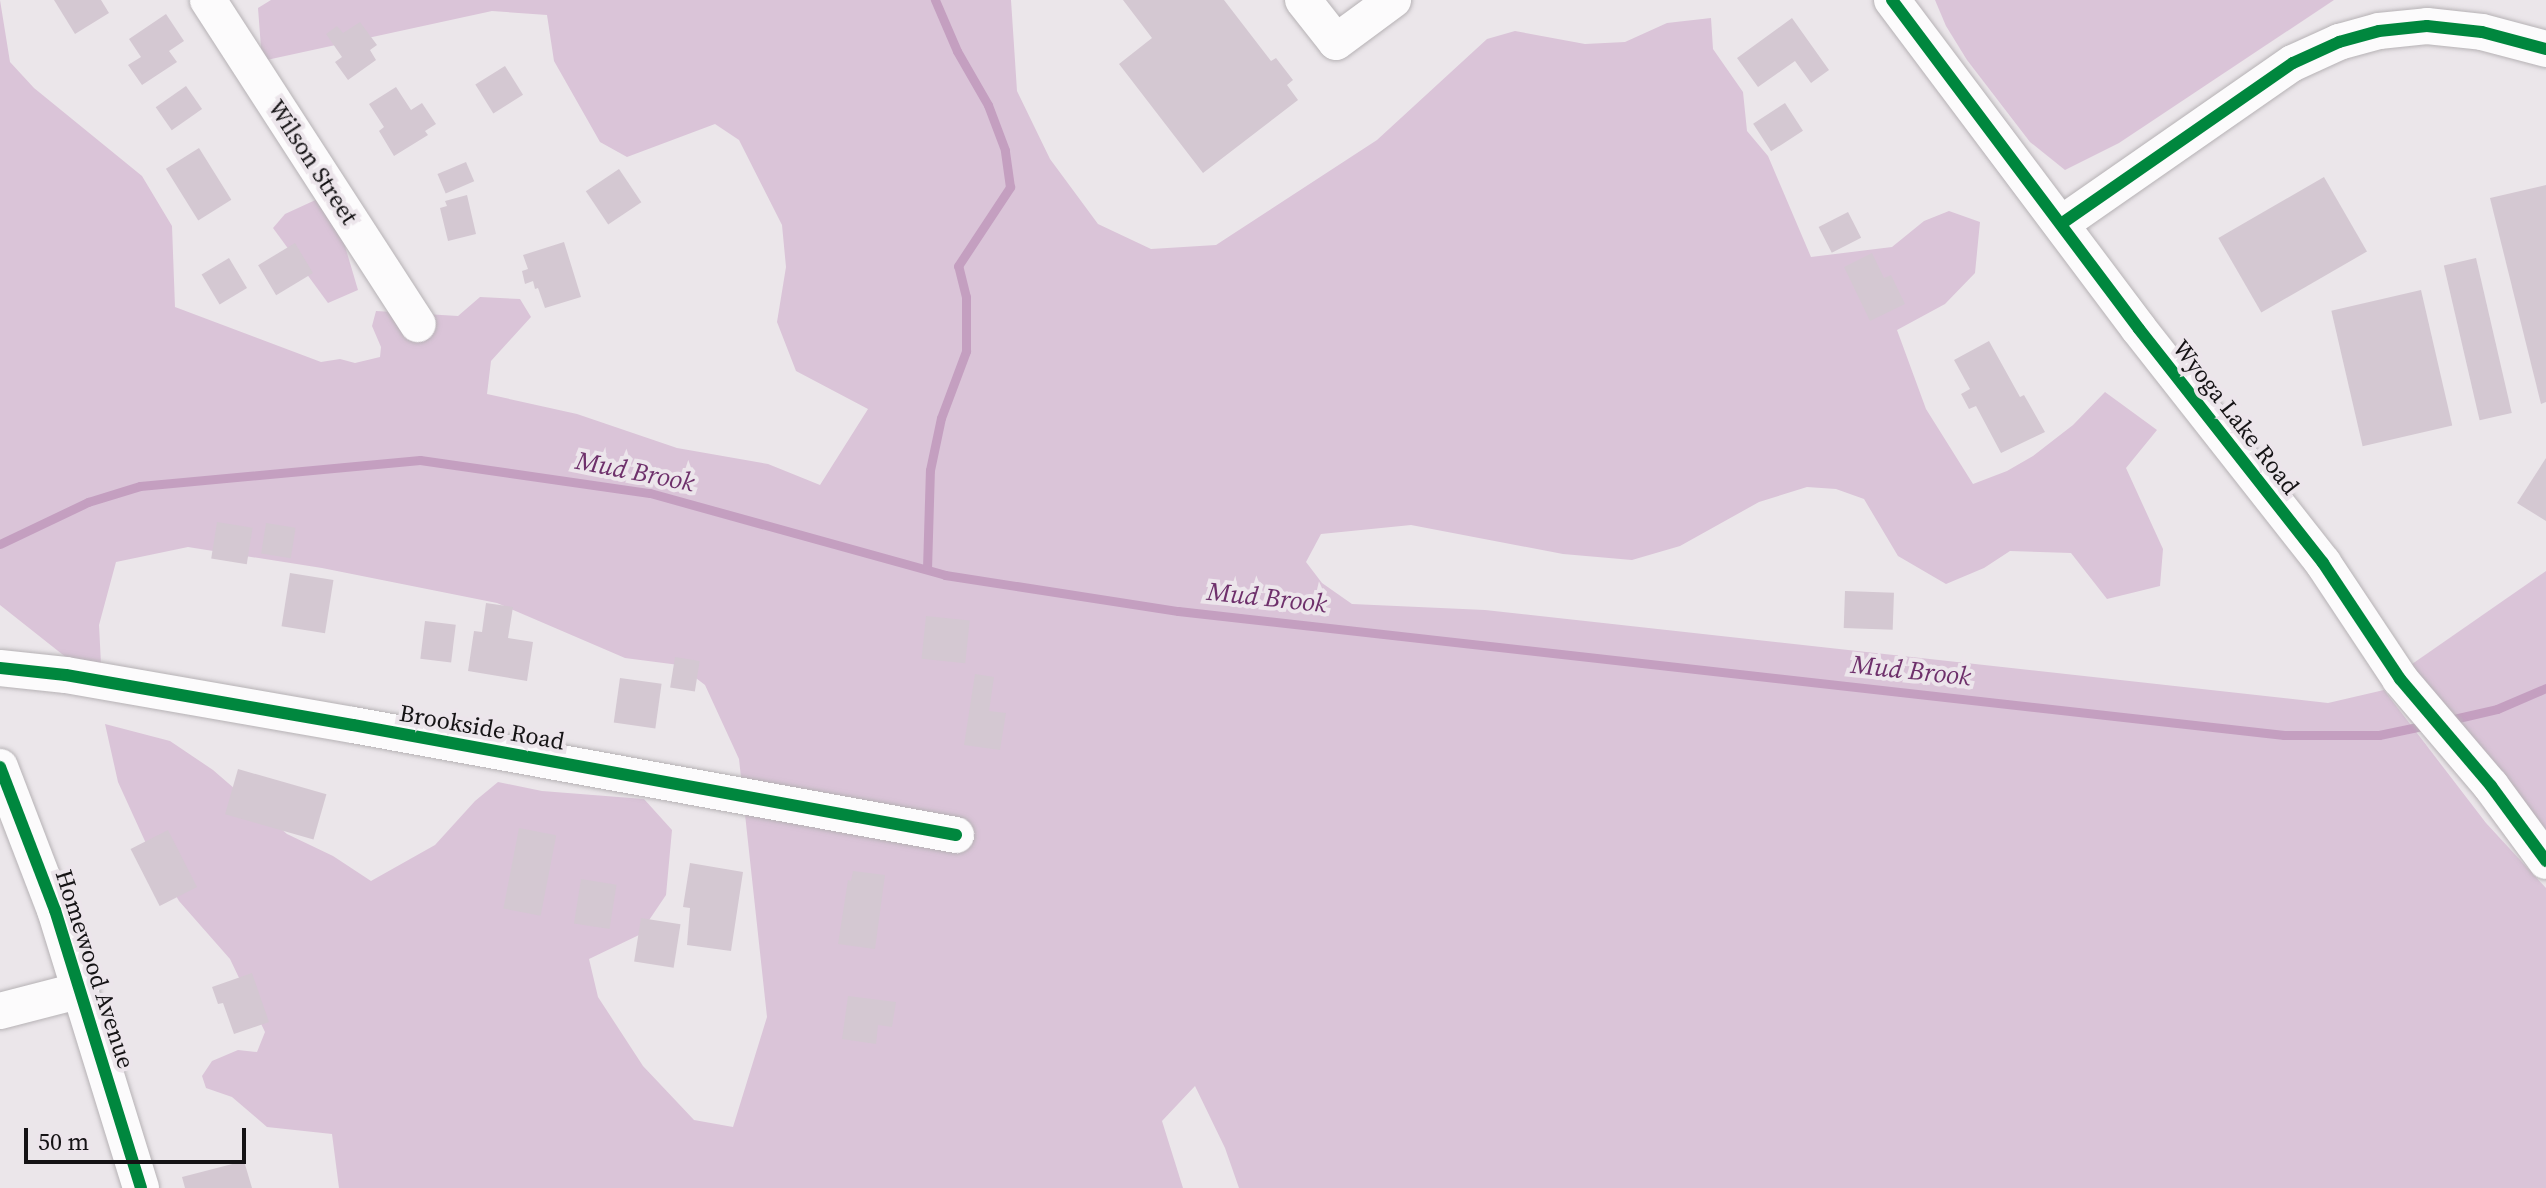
<!DOCTYPE html>
<html>
<head>
<meta charset="utf-8">
<style>
  body { margin:0 }
  #map { position:relative; width:2546px; height:1188px; overflow:hidden; background:#ebe6ea; font-family:"Source Serif 4",serif }
  div>[style] { position:absolute }
  [style*='--x'] { left:calc(var(--x)*1px); top:calc(var(--y)*1px); width:calc(var(--w)*1px); rotate:calc(var(--a)*1deg) }
  .green>* { inset:0; background:#dac4d8 }
  .stream>* { height:9px; margin:-4.5px; padding:0 4.5px; transform-origin:4.5px; border-radius:4.5px; background:#c49fc0 }
  .building>* { inset:0; background:#d4c8d2; transform-origin:0 0 }
  .roads { filter:drop-shadow(0 0 2px #b6b2b5) drop-shadow(0 0 2px #b6b2b5) }
  .minor>* { height:36px; margin:-18px; padding:0 18px; transform-origin:18px; border-radius:18px; background:#fcfbfc }
  .cycleway>* { height:12px; margin:-6px; padding:0 6px; transform-origin:6px; border-radius:6px; background:#00873e }
  span { translate:-50% -50%; white-space:nowrap; text-align:center; line-height:1.15; -webkit-text-stroke:8px #ece5eb; paint-order:stroke }
  .street-label { font-size:24px; color:#151315 }
  .water-label { font-size:26px; color:#6e306b; font-style:italic }
  .scale { position:absolute; left:24px; top:1128px; width:222px; height:36px; box-sizing:border-box; border:4px solid #151315; border-top:0; padding-left:10px; font-size:24px; line-height:28px; white-space:nowrap; color:#151315; -webkit-text-stroke:6px #ece5eb; paint-order:stroke }
</style>
</head>
<body>
<div id="map">
  <div class="green">
    <div style="clip-path:polygon(0 0,10px 62px,34px 88px,142px 176px,172px 226px,175px 307px,321px 362px,340px 359px,355px 363px,380px 357px,381px 347px,372px 326px,376px 311px,458px 316px,480px 297px,520px 299px,531px 317px,491px 361px,487px 394px,577px 414px,677px 448px,768px 464px,820px 485px,868px 409px,796px 371px,777px 322px,786px 267px,782px 225px,739px 140px,715px 124px,627px 157px,600px 142px,554px 61px,547px 15px,492px 11px,262px 61px,258px 8px,271px 0,1011px 0,1017px 91px,1050px 159px,1098px 224px,1151px 249px,1216px 245px,1377px 140px,1487px 39px,1515px 31px,1585px 44px,1625px 42px,1667px 23px,1711px 18px,1713px 49px,1743px 92px,1747px 131px,1768px 156px,1811px 257px,1892px 247px,1924px 221px,1949px 211px,1980px 222px,1975px 273px,1945px 304px,1897px 330px,1926px 409px,1973px 484px,2007px 471px,2033px 456px,2073px 425px,2105px 392px,2157px 430px,2126px 468px,2163px 549px,2160px 586px,2107px 599px,2071px 553px,2010px 551px,1984px 568px,1946px 584px,1898px 556px,1864px 499px,1836px 489px,1807px 487px,1759px 502px,1680px 546px,1632px 560px,1563px 554px,1411px 525px,1321px 534px,1306px 562px,1322px 583px,1352px 604px,1485px 610px,2328px 703px,2384px 690px,2486px 823px,2546px 888px,2546px 1188px,1239px 1188px,1225px 1148px,1195px 1086px,1162px 1121px,1183px 1188px,339px 1188px,332px 1134px,267px 1127px,232px 1097px,206px 1088px,202px 1076px,212px 1061px,238px 1050px,257px 1052px,265px 1032px,230px 959px,179px 901px,149px 850px,118px 782px,105px 724px,170px 741px,213px 770px,287px 834px,333px 856px,371px 881px,435px 845px,475px 801px,498px 782px,542px 791px,644px 799px,672px 830px,666px 895px,639px 935px,589px 959px,598px 997px,643px 1066px,694px 1120px,733px 1127px,767px 1017px,739px 759px,705px 685px,679px 665px,625px 658px,497px 603px,322px 568px,188px 547px,116px 562px,99px 625px,101px 664px,72px 662px,0 605px)"></div>
    <div style="clip-path:polygon(1935px 0,2334px 0,2119px 143px,2065px 170px,2030px 142px,1967px 60px,1946px 26px)"></div>
    <div style="clip-path:polygon(322px 197px,337px 219px,358px 290px,328px 303px,273px 228px,285px 214px)"></div>
    <div style="clip-path:polygon(2546px 571px,2546px 861px,2402px 671px)"></div>
  </div>
  <div class="stream">
    <div style="--x:0;--y:544;--w:98;--a:-25.5"></div>
    <div style="--x:88;--y:502;--w:54;--a:-17.1"></div>
    <div style="--x:140;--y:486;--w:281;--a:-5.3"></div>
    <div style="--x:420;--y:460;--w:232;--a:8.2"></div>
    <div style="--x:650;--y:493;--w:306;--a:15.5"></div>
    <div style="--x:945;--y:575;--w:236;--a:8.8"></div>
    <div style="--x:1178;--y:611;--w:1113;--a:6.4"></div>
    <div style="--x:2284;--y:735;--w:95;--a:0"></div>
    <div style="--x:2379;--y:735;--w:49;--a:-11.8"></div>
    <div style="--x:927;--y:569;--w:99;--a:-88.3"></div>
    <div style="--x:930;--y:470;--w:53;--a:-78.1"></div>
    <div style="--x:941;--y:418;--w:72;--a:-69.5"></div>
    <div style="--x:966;--y:351;--w:54;--a:-90"></div>
    <div style="--x:966;--y:297;--w:32;--a:-104"></div>
    <div style="--x:958;--y:266;--w:95;--a:-56.6"></div>
    <div style="--x:1010;--y:187;--w:37;--a:-98"></div>
    <div style="--x:1005;--y:150;--w:48;--a:-110.7"></div>
    <div style="--x:988;--y:105;--w:62;--a:-119.9"></div>
    <div style="--x:957;--y:51;--w:56;--a:-113.3"></div>
    <div style="--x:2445;--y:721;--w:53;--a:-13"></div>
    <div style="--x:2497;--y:709;--w:53;--a:-23.2"></div>
  </div>
  <div class="building">
    <div style="clip-path:polygon(54px 0,101px 0,109px 13px,75px 34px)"></div>
    <div style="clip-path:polygon(1123px 0,1224px 0,1271px 61px,1276px 58px,1293px 80px,1287px 85px,1298px 100px,1203px 173px,1119px 64px,1152px 38px)"></div>
    <div style="clip-path:polygon(166px 14px,184px 41px,169px 51px,177px 62px,142px 85px,128px 65px,141px 57px,129px 39px)"></div>
    <div style="clip-path:polygon(1792px 18px,1829px 70px,1811px 83px,1795px 61px,1758px 87px,1737px 58px)"></div>
    <div style="clip-path:polygon(360px 22px,377px 45px,370px 50px,376px 60px,348px 80px,335px 62px,342px 57px,326px 34px,337px 26px,343px 33px)"></div>
    <div style="left:505px;top:66px;width:34px;height:35px;rotate:58deg"></div>
    <div style="left:186px;top:86px;width:28px;height:37px;rotate:55deg"></div>
    <div style="clip-path:polygon(396px 87px,411px 110px,422px 103px,436px 124px,425px 131px,428px 135px,394px 156px,379px 131px,384px 127px,369px 104px)"></div>
    <div style="left:1785px;top:103px;width:33px;height:38px;rotate:57deg"></div>
    <div style="left:199px;top:148px;width:61px;height:39px;rotate:58deg"></div>
    <div style="left:466px;top:162px;width:21px;height:31px;rotate:67deg"></div>
    <div style="left:619px;top:169px;width:40px;height:40px;rotate:56deg"></div>
    <div style="left:2324px;top:177px;width:86px;height:122px;rotate:60deg"></div>
    <div style="clip-path:polygon(2546px 185px,2546px 402px,2541px 404px,2490px 198px)"></div>
    <div style="clip-path:polygon(467px 195px,476px 234px,448px 241px,440px 208px,447px 206px,445px 201px)"></div>
    <div style="left:1848px;top:212px;width:29px;height:33px;rotate:63deg"></div>
    <div style="clip-path:polygon(564px 242px,581px 297px,545px 308px,538px 288px,535px 289px,533px 281px,525px 284px,522px 271px,528px 269px,523px 255px)"></div>
    <div style="left:295px;top:243px;width:35px;height:43px;rotate:59deg"></div>
    <div style="clip-path:polygon(1872px 253px,1884px 278px,1891px 275px,1905px 304px,1870px 321px,1844px 267px)"></div>
    <div style="left:229px;top:258px;width:35px;height:32px;rotate:59deg"></div>
    <div style="left:2476px;top:258px;width:159px;height:33px;rotate:77deg"></div>
    <div style="left:2421px;top:290px;width:139px;height:92px;rotate:77deg"></div>
    <div style="clip-path:polygon(1989px 341px,2020px 397px,2024px 395px,2045px 432px,2001px 453px,1976px 406px,1969px 409px,1961px 394px,1970px 389px,1954px 360px)"></div>
    <div style="clip-path:polygon(2546px 458px,2546px 521px,2517px 503px)"></div>
    <div style="left:217px;top:522px;width:36px;height:37px;rotate:9deg"></div>
    <div style="left:266px;top:523px;width:30px;height:31px;rotate:9deg"></div>
    <div style="left:290px;top:573px;width:44px;height:54px;rotate:9deg"></div>
    <div style="left:1845px;top:591px;width:49px;height:37px;rotate:2deg"></div>
    <div style="clip-path:polygon(486px 603px,513px 607px,508px 638px,533px 642px,527px 681px,468px 671px,474px 631px,482px 632px)"></div>
    <div style="left:926px;top:616px;width:44px;height:43px;rotate:6deg"></div>
    <div style="left:425px;top:621px;width:31px;height:38px;rotate:7deg"></div>
    <div style="left:675px;top:657px;width:25px;height:31px;rotate:9deg"></div>
    <div style="clip-path:polygon(975px 674px,994px 677px,989px 711px,1006px 713px,1000px 750px,964px 745px)"></div>
    <div style="left:620px;top:678px;width:42px;height:45px;rotate:8deg"></div>
    <div style="left:238px;top:769px;width:92px;height:47px;rotate:16deg"></div>
    <div style="left:519px;top:828px;width:38px;height:82px;rotate:11deg"></div>
    <div style="left:168px;top:830px;width:64px;height:42px;rotate:63deg"></div>
    <div style="clip-path:polygon(690px 863px,743px 872px,731px 951px,687px 945px,690px 908px,683px 907px)"></div>
    <div style="clip-path:polygon(853px 871px,885px 875px,875px 949px,838px 944px,848px 880px,851px 881px)"></div>
    <div style="left:581px;top:879px;width:36px;height:45px;rotate:9deg"></div>
    <div style="left:641px;top:918px;width:40px;height:44px;rotate:9deg"></div>
    <div style="clip-path:polygon(252px 973px,269px 1022px,234px 1034px,223px 1003px,218px 1004px,212px 987px)"></div>
    <div style="clip-path:polygon(848px 996px,896px 1002px,892px 1027px,878px 1025px,876px 1044px,842px 1039px)"></div>
    <div style="clip-path:polygon(244px 1161px,252px 1188px,185px 1188px,182px 1177px)"></div>
  </div>
  <div class="roads">
    <div class="minor">
      <div style="--x:208;--y:0;--w:386;--a:57.1"></div>
      <div style="--x:1303;--y:0;--w:53;--a:51.8"></div>
      <div style="--x:1336;--y:42;--w:71;--a:-36.4"></div>
      <div style="--x:1892;--y:0;--w:411;--a:53.1"></div>
      <div style="--x:2139;--y:329;--w:298;--a:51.8"></div>
      <div style="--x:2323;--y:563;--w:139;--a:56.4"></div>
      <div style="--x:2400;--y:679;--w:140;--a:49.6"></div>
      <div style="--x:2491;--y:786;--w:93;--a:53.7"></div>
      <div style="--x:2061;--y:224;--w:282;--a:-34.8"></div>
      <div style="--x:2293;--y:63;--w:51;--a:-24.5"></div>
      <div style="--x:2339;--y:42;--w:41;--a:-15.4"></div>
      <div style="--x:2379;--y:31;--w:48;--a:-5.9"></div>
      <div style="--x:2427;--y:26;--w:55;--a:6.2"></div>
      <div style="--x:2482;--y:32;--w:66;--a:14.9"></div>
      <div style="--x:0;--y:668;--w:66;--a:6.1"></div>
      <div style="--x:66;--y:675;--w:291;--a:9.9"></div>
      <div style="--x:353;--y:725;--w:613;--a:10.34"></div>
      <div style="--x:0;--y:767;--w:153;--a:69"></div>
      <div style="--x:55;--y:910;--w:291;--a:72.8"></div>
      <div style="--x:0;--y:1011;--w:84;--a:-14.5"></div>
    </div>
  </div>
  <div class="cycleway">
    <div style="--x:1892;--y:0;--w:411;--a:53.1"></div>
    <div style="--x:2139;--y:329;--w:298;--a:51.8"></div>
    <div style="--x:2323;--y:563;--w:139;--a:56.4"></div>
    <div style="--x:2400;--y:679;--w:140;--a:49.6"></div>
    <div style="--x:2491;--y:786;--w:93;--a:53.7"></div>
    <div style="--x:2061;--y:224;--w:282;--a:-34.8"></div>
    <div style="--x:2293;--y:63;--w:51;--a:-24.5"></div>
    <div style="--x:2339;--y:42;--w:41;--a:-15.4"></div>
    <div style="--x:2379;--y:31;--w:48;--a:-5.9"></div>
    <div style="--x:2427;--y:26;--w:55;--a:6.2"></div>
    <div style="--x:2482;--y:32;--w:66;--a:14.9"></div>
    <div style="--x:0;--y:668;--w:66;--a:6.1"></div>
    <div style="--x:66;--y:675;--w:291;--a:9.9"></div>
    <div style="--x:353;--y:725;--w:613;--a:10.34"></div>
    <div style="--x:0;--y:767;--w:153;--a:69"></div>
    <div style="--x:55;--y:910;--w:291;--a:72.8"></div>
  </div>
  <div class="street-label">
    <span style="left:313px;top:162px;rotate:57deg">Wilson Street</span>
    <span style="left:2236px;top:417px;rotate:52deg">Wyoga Lake Road</span>
    <span style="left:482px;top:727px;rotate:10deg">Brookside Road</span>
    <span style="left:95px;top:969px;rotate:72deg">Homewood Avenue</span>
  </div>
  <div class="water-label">
    <span style="left:635px;top:472px;rotate:11deg">Mud Brook</span>
    <span style="left:1267px;top:598px;rotate:6deg">Mud Brook</span>
    <span style="left:1911px;top:671px;rotate:6deg">Mud Brook</span>
  </div>
  <div class="scale">50 m</div>
</div>
</body>
</html>
